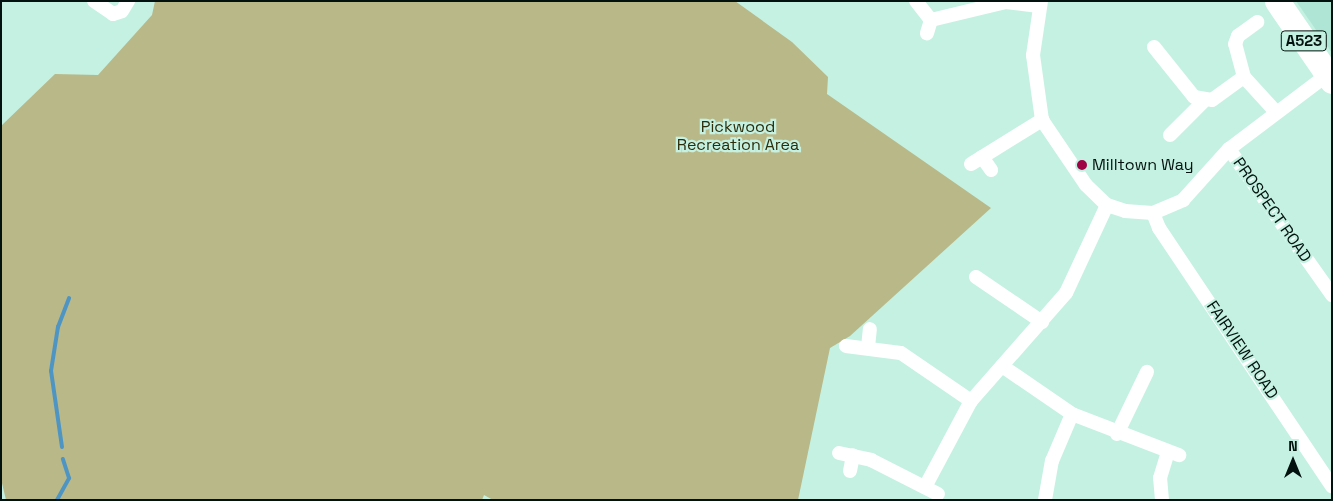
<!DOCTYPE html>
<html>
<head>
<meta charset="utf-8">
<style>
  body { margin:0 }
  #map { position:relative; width:1333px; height:501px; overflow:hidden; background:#c4f1e2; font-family:"Space Grotesk",sans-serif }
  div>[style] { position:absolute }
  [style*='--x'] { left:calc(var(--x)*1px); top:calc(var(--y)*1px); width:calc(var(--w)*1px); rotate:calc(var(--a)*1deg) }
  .built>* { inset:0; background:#afe5d4 }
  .green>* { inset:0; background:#b9b888 }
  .stream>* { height:4px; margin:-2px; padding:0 2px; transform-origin:2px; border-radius:2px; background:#4e95c4 }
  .street>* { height:14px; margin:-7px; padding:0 7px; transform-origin:7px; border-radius:7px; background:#fff }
  .highway>* { height:25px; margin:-12.5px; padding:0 12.5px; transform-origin:12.5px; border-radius:12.5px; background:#fff }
  .dots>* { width:14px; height:14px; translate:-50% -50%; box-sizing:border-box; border:2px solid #c4f1e2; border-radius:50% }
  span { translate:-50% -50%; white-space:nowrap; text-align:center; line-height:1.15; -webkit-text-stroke:4.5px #c4f1e2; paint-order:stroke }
  .shield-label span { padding:1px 4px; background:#c4f1e2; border:1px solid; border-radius:4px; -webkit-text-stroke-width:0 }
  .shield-label { font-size:15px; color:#03120e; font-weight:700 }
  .park-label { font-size:16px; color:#2e2d0a }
  .poi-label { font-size:16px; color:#03120e }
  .left { translate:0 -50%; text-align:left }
  .street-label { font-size:16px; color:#03120e }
  .frame { position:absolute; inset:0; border:2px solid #03120e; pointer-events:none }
  .north { position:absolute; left:1268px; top:436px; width:50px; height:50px; -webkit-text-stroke:4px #c4f1e2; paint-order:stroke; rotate:0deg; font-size:14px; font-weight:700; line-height:20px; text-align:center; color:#03120e }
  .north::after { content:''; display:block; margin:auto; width:18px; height:22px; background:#03120e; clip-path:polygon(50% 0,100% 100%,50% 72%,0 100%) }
</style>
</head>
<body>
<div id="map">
  <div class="built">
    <div style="clip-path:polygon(1296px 1px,1332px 1px,1332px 53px)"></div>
  </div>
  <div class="green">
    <div style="clip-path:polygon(155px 1px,735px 1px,792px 42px,828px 77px,827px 94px,991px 208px,850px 336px,830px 348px,798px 500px,493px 500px,484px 495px,482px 500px,6px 500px,1px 479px,1px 126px,55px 74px,98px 75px,152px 15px)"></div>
  </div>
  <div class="stream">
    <div style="--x:62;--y:447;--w:77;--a:-98.2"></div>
    <div style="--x:51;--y:371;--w:45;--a:-81"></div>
    <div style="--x:58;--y:327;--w:31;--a:-69"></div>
    <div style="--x:57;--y:500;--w:25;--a:-61"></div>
    <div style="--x:69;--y:478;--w:20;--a:-108"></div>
  </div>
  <div class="street">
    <div style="--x:94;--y:1;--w:23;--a:34"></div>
    <div style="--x:113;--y:14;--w:9;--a:-18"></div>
    <div style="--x:122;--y:11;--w:12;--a:-59"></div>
    <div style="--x:916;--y:1;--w:24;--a:52"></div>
    <div style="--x:931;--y:20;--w:14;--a:107"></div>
    <div style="--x:1041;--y:1;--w:55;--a:98.4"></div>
    <div style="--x:1033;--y:55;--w:66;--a:82.1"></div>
    <div style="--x:1042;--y:120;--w:78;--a:55.9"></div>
    <div style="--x:1086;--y:185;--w:29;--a:44"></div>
    <div style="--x:1107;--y:205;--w:19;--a:18"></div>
    <div style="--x:1125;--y:211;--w:28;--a:4"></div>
    <div style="--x:1153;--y:213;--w:33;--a:-23"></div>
    <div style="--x:1183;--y:200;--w:69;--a:-48"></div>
    <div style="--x:1229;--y:149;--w:123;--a:-37.1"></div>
    <div style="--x:931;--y:20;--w:77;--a:-13.5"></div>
    <div style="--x:1006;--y:2;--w:33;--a:7"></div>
    <div style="--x:1154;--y:47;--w:64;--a:51.3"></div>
    <div style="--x:1194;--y:97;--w:18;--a:9"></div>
    <div style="--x:1212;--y:100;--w:39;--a:-36"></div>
    <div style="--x:1244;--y:77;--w:47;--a:47.6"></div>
    <div style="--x:1244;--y:77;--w:34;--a:-105"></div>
    <div style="--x:1235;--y:44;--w:9;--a:-69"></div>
    <div style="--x:1238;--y:36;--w:24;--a:-36"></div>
    <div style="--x:1170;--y:135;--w:49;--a:-45"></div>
    <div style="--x:1229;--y:149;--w:179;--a:54.8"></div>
    <div style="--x:982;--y:157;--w:16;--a:55"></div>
    <div style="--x:971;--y:164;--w:84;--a:-31.8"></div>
    <div style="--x:1153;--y:213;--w:16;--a:68"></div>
    <div style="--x:1159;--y:228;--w:311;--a:56.2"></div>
    <div style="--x:976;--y:277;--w:80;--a:34.3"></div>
    <div style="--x:846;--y:346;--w:55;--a:7.3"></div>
    <div style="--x:901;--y:353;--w:85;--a:34.4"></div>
    <div style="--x:868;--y:347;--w:18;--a:-84"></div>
    <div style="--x:1002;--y:366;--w:85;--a:34.4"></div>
    <div style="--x:1072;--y:414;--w:115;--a:21"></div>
    <div style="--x:1117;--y:434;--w:69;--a:-64.2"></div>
    <div style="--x:839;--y:453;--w:33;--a:12"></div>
    <div style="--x:871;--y:460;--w:75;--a:26.9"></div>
    <div style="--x:850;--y:471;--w:16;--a:-79"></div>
    <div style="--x:925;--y:487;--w:98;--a:-61.9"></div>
    <div style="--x:971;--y:401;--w:144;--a:-48.7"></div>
    <div style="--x:1066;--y:293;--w:97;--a:-65"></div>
    <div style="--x:1045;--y:500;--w:40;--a:-80"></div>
    <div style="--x:1052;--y:461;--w:51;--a:-66.9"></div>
    <div style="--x:1162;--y:500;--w:22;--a:-95"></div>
    <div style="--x:1160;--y:478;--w:27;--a:-73"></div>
  </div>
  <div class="highway">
    <div style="--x:1277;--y:1;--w:97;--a:55.5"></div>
  </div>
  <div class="dots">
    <div style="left:1082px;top:165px;background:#9f0245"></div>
  </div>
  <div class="shield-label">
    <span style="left:1304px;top:41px">A523</span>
  </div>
  <div class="park-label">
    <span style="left:738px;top:136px">Pickwood<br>Recreation Area</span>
  </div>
  <div class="poi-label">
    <span class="left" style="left:1092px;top:165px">Milltown Way</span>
  </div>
  <div class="street-label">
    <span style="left:1272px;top:210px;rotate:55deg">PROSPECT ROAD</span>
    <span style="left:1242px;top:350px;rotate:56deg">FAIRVIEW ROAD</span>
  </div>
  <div class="frame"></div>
  <div class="north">N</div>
</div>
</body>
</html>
